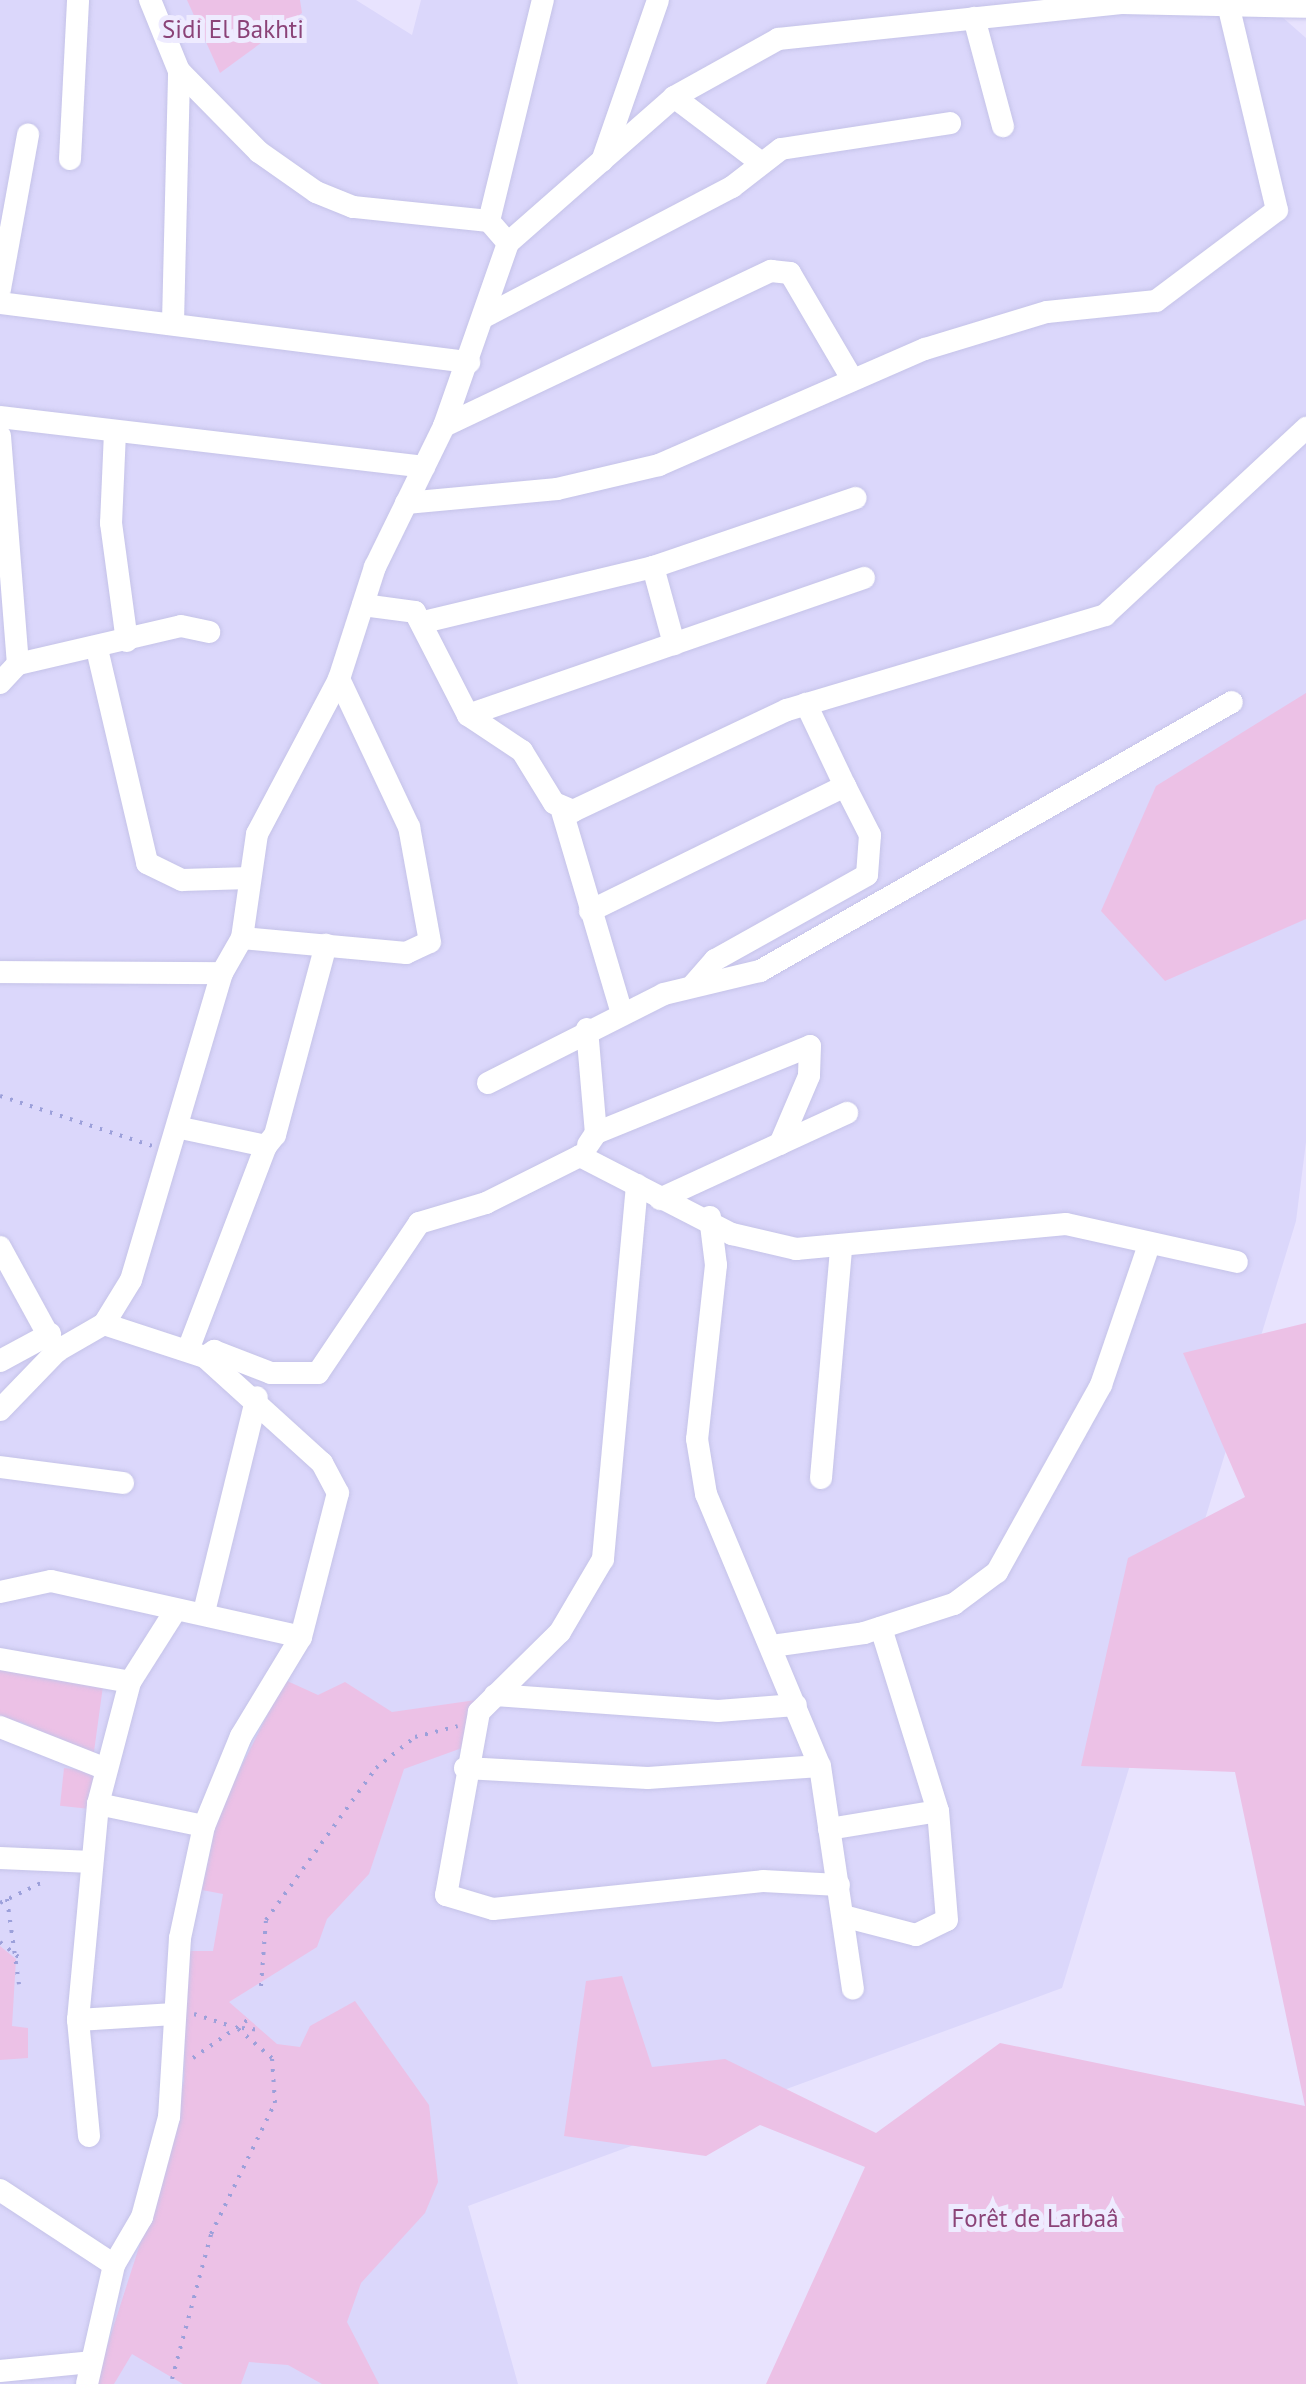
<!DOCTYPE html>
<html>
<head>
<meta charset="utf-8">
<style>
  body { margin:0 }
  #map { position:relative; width:1306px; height:2384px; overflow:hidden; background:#e8e3fe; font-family:"PT Sans",sans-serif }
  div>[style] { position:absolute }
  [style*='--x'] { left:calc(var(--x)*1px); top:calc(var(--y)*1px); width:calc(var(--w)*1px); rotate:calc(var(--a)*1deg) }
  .residential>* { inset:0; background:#dbd7fb }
  .green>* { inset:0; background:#ecc1e6; transform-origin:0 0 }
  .path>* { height:4px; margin-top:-2px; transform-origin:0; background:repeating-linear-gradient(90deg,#9ca0da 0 2.5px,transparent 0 10.5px) }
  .roads { filter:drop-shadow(0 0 2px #c5c3e8) drop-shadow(0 0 2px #c5c3e8) }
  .street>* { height:22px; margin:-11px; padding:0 11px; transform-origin:11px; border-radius:11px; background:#fff }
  span { translate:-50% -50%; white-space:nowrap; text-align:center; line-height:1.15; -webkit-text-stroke:10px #eeebff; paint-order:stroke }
  .park-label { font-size:25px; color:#8b4378 }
</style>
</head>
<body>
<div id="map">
  <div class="residential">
    <div style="clip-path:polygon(0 0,356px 0,412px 35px,421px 0,1263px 0,1306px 38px,1306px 1142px,1296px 1221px,1062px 1988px,468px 2206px,518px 2384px,0 2384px)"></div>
  </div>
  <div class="green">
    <div style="clip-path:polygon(187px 0,300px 0,302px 13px,220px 73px)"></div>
    <div style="clip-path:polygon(1306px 693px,1306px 919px,1165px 981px,1101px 911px,1156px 786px)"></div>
    <div style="clip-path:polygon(1306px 1323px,1306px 2384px,766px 2384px,865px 2167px,760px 2125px,706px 2156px,564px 2136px,586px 1981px,622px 1976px,652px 2067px,725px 2059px,876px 2133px,1000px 2043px,1305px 2106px,1235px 1772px,1081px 1766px,1128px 1558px,1245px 1497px,1183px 1353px)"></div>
    <div style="clip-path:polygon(0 1666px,103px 1686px,93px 1759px,21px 1722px,0 1722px)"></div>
    <div style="clip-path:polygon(285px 1680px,318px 1695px,345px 1682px,392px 1712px,476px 1700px,462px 1748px,404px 1769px,369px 1874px,327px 1919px,317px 1947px,229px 2002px,277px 2044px,300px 2047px,310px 2026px,355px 2001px,429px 2105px,438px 2182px,425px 2213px,361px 2283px,347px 2322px,379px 2384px,322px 2384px,288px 2365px,249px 2362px,241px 2384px,183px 2384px,132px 2354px,114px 2384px,95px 2384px,166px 2163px,184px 2081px,187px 1951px,213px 1951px,223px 1894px,202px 1890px,218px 1813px)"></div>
    <div style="left:64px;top:1768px;width:30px;height:38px;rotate:6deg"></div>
    <div style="clip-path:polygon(0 1946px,16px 1959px,12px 2026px,28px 2028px,28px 2058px,0 2060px)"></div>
  </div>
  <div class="path">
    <div style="--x:0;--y:1096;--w:160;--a:18.2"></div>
    <div style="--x:7;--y:1899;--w:86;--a:82"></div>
    <div style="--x:0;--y:1903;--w:50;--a:-26.1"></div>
    <div style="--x:0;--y:1942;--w:26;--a:39"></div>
    <div style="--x:261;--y:1986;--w:66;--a:-85.7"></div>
    <div style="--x:266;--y:1920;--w:188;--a:-54.1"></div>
    <div style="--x:376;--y:1768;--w:50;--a:-38.5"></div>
    <div style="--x:415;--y:1737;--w:44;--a:-14.3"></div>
    <div style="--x:194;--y:2014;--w:40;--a:18"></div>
    <div style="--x:242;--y:2028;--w:19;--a:6"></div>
    <div style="--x:193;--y:2058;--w:68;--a:-34.9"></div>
    <div style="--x:172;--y:2379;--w:150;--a:-74.9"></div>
    <div style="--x:211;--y:2234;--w:146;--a:-64"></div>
    <div style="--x:275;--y:2103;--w:45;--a:-93.8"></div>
    <div style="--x:272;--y:2058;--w:48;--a:-139.3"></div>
  </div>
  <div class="roads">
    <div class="street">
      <div style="--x:974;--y:18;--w:112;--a:75"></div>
      <div style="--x:674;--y:97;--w:108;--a:37.1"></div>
      <div style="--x:70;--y:159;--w:159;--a:-87.1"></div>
      <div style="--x:602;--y:161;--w:170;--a:-70.8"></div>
      <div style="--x:489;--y:221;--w:228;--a:-76.3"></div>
      <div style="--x:508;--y:243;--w:221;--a:-41.3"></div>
      <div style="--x:674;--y:97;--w:119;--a:-29.1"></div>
      <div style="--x:778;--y:39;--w:345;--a:-6"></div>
      <div style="--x:1121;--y:3;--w:185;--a:1.2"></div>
      <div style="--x:0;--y:289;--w:157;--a:-79.7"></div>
      <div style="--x:0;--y:303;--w:473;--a:7.2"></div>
      <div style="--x:486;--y:316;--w:278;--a:-27.7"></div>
      <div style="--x:732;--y:187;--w:62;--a:-37.8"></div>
      <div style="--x:781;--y:149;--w:171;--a:-8.7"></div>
      <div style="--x:173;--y:322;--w:251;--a:-88.6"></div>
      <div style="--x:0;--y:417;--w:427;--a:6.7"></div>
      <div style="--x:444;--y:426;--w:362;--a:-25.4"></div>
      <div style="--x:771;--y:271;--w:19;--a:6"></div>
      <div style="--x:790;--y:273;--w:121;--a:59.6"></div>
      <div style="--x:115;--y:432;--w:91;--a:92.5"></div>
      <div style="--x:111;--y:523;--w:119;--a:82.3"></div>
      <div style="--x:0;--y:436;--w:229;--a:85.5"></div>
      <div style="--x:406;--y:503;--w:152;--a:-5.3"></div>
      <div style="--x:557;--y:489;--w:105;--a:-13.2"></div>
      <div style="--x:659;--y:465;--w:290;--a:-23.6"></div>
      <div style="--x:925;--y:349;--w:127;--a:-16.9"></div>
      <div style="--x:1047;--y:312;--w:110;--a:-5.8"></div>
      <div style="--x:1156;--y:301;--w:151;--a:-36.9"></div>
      <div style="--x:1277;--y:210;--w:211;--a:-103.4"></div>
      <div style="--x:653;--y:567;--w:80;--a:74.7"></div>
      <div style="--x:363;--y:605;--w:52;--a:7.7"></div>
      <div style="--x:415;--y:612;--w:116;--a:62.8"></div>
      <div style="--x:468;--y:715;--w:65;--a:33.7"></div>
      <div style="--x:522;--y:751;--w:61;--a:58.4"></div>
      <div style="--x:554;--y:803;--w:21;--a:23"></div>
      <div style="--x:573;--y:811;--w:237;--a:-25.3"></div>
      <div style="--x:787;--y:710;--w:332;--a:-16.6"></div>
      <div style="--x:1105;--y:615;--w:275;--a:-42.9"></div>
      <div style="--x:424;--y:622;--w:236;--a:-13.5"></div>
      <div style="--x:653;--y:567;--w:214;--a:-18.8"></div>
      <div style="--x:97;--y:649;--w:220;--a:76.8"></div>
      <div style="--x:147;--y:863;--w:39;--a:26"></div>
      <div style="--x:182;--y:880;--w:68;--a:-1.7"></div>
      <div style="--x:0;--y:683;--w:26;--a:-47"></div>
      <div style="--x:18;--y:664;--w:167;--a:-13.1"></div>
      <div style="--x:181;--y:626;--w:29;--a:12"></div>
      <div style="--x:468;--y:715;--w:419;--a:-19.1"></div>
      <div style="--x:562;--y:811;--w:211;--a:73.5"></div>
      <div style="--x:590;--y:911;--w:284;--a:-26.1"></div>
      <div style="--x:845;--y:786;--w:91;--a:-115.4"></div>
      <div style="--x:242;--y:938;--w:165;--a:5.2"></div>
      <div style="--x:406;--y:953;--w:26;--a:-25"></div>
      <div style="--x:430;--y:942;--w:117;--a:-100.3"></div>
      <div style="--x:409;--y:827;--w:164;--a:-115.3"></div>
      <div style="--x:0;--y:972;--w:222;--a:0.3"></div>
      <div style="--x:694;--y:984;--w:32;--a:-49"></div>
      <div style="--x:715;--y:960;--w:174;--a:-29.2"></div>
      <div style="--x:867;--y:875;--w:40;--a:-85.7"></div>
      <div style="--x:870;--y:835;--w:55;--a:-117"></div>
      <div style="--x:587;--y:1029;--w:104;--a:85.1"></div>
      <div style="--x:596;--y:1133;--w:14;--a:124"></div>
      <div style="--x:488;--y:1083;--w:197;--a:-26.8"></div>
      <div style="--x:664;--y:994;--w:99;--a:-13.5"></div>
      <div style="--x:760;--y:971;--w:543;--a:-29.68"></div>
      <div style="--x:181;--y:1128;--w:87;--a:12"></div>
      <div style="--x:266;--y:1146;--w:14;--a:-51"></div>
      <div style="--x:275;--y:1135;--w:197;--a:-75"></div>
      <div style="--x:596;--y:1133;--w:231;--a:-22.1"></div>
      <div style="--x:810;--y:1046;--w:30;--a:92"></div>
      <div style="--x:809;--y:1076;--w:74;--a:113.1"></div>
      <div style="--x:637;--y:1185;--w:376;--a:95.2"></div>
      <div style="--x:603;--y:1559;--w:85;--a:120.5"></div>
      <div style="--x:560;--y:1632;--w:114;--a:135.4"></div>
      <div style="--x:479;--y:1712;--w:186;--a:100.2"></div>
      <div style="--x:446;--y:1895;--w:49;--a:16.6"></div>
      <div style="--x:493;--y:1909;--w:271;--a:-5.9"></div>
      <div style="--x:763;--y:1881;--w:76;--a:3"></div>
      <div style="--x:660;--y:1199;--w:206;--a:-24.7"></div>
      <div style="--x:710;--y:1217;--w:48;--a:82.9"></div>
      <div style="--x:716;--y:1265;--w:175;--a:96.2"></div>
      <div style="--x:697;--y:1439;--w:56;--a:80.7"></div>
      <div style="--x:706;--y:1494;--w:295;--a:67.3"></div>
      <div style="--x:820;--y:1766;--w:225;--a:81.6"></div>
      <div style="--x:0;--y:1247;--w:119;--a:61.3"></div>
      <div style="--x:104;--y:1324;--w:106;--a:18.1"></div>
      <div style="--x:205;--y:1357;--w:158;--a:42.2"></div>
      <div style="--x:322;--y:1463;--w:34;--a:62"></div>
      <div style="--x:338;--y:1493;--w:149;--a:104.4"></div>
      <div style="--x:301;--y:1637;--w:116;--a:121.2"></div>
      <div style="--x:241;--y:1736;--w:97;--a:112.3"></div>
      <div style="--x:204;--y:1826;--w:115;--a:102.1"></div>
      <div style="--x:180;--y:1938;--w:179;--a:93.5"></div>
      <div style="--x:169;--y:2117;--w:104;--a:105.1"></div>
      <div style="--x:142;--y:2217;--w:56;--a:120.3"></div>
      <div style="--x:188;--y:1350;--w:218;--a:-69.1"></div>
      <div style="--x:205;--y:1357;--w:11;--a:-34"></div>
      <div style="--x:214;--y:1351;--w:61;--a:21.1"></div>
      <div style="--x:271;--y:1373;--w:47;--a:0"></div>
      <div style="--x:318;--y:1373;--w:181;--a:-56"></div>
      <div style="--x:419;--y:1223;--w:70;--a:-16.6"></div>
      <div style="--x:486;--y:1203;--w:105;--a:-26.6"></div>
      <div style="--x:580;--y:1156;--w:171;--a:27.2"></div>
      <div style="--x:732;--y:1234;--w:66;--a:13.2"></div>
      <div style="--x:796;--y:1249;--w:271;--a:-5.3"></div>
      <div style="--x:1066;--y:1224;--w:175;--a:12.5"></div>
      <div style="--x:0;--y:1361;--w:57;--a:-28.4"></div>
      <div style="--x:0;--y:1410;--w:82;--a:-46"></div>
      <div style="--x:57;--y:1351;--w:54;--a:-29.9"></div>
      <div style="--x:104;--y:1324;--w:52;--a:-58.5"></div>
      <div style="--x:131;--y:1280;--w:320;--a:-73.5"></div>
      <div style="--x:222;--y:973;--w:40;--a:-60.3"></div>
      <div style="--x:242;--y:938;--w:105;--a:-81.8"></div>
      <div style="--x:257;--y:834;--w:175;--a:-62.1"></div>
      <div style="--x:339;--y:679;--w:118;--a:-72.2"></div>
      <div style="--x:375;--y:567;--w:157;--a:-63.9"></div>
      <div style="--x:444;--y:426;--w:194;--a:-70.7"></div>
      <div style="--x:508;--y:243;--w:29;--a:-131"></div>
      <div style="--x:489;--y:221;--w:137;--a:-174.1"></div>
      <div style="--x:353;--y:207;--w:40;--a:-158"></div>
      <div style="--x:316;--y:192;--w:70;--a:-144.9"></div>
      <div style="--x:259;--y:152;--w:114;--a:-134.6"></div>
      <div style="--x:179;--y:71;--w:77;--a:-112.2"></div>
      <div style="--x:0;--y:1467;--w:124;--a:7.4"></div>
      <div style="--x:821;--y:1478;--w:231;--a:-85"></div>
      <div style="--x:0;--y:1592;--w:52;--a:-12.2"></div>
      <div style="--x:51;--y:1581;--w:256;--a:12.6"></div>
      <div style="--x:204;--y:1612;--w:221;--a:-76.2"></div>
      <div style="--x:772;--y:1646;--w:93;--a:-8"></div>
      <div style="--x:864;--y:1633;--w:95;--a:-17.9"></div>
      <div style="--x:954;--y:1604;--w:54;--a:-36.7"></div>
      <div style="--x:997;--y:1572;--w:214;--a:-60.9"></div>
      <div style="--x:1101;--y:1385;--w:148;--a:-71.1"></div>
      <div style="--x:0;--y:1659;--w:132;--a:10"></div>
      <div style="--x:495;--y:1695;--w:224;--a:4.1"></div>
      <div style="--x:718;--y:1711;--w:78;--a:-4.4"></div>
      <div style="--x:0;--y:1727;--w:114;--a:21.6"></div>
      <div style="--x:465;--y:1768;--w:183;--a:3.1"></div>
      <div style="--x:648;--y:1778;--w:172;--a:-4"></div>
      <div style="--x:98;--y:1804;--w:108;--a:11.7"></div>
      <div style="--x:829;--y:1829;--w:110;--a:-9.4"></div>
      <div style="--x:0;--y:1858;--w:92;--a:2.5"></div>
      <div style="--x:843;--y:1916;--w:75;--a:14.6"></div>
      <div style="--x:916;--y:1935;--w:34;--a:-26"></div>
      <div style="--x:947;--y:1920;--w:109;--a:-94.7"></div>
      <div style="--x:938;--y:1811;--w:192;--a:-107.3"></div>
      <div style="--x:78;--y:2020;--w:96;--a:-3.6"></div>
      <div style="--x:89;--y:2136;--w:117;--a:-95.4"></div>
      <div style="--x:78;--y:2020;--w:217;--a:-84.7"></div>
      <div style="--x:98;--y:1804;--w:126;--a:-75.3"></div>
      <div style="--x:130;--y:1682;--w:84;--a:-57.6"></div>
      <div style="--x:0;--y:2190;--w:136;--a:33.3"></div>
      <div style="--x:114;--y:2265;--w:122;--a:102.8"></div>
      <div style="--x:0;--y:2371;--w:91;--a:-5.6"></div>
    </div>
  </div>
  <div class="park-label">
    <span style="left:233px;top:29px">Sidi El Bakhti</span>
    <span style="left:1035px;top:2218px">Forêt de Larbaâ</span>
  </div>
</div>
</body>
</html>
